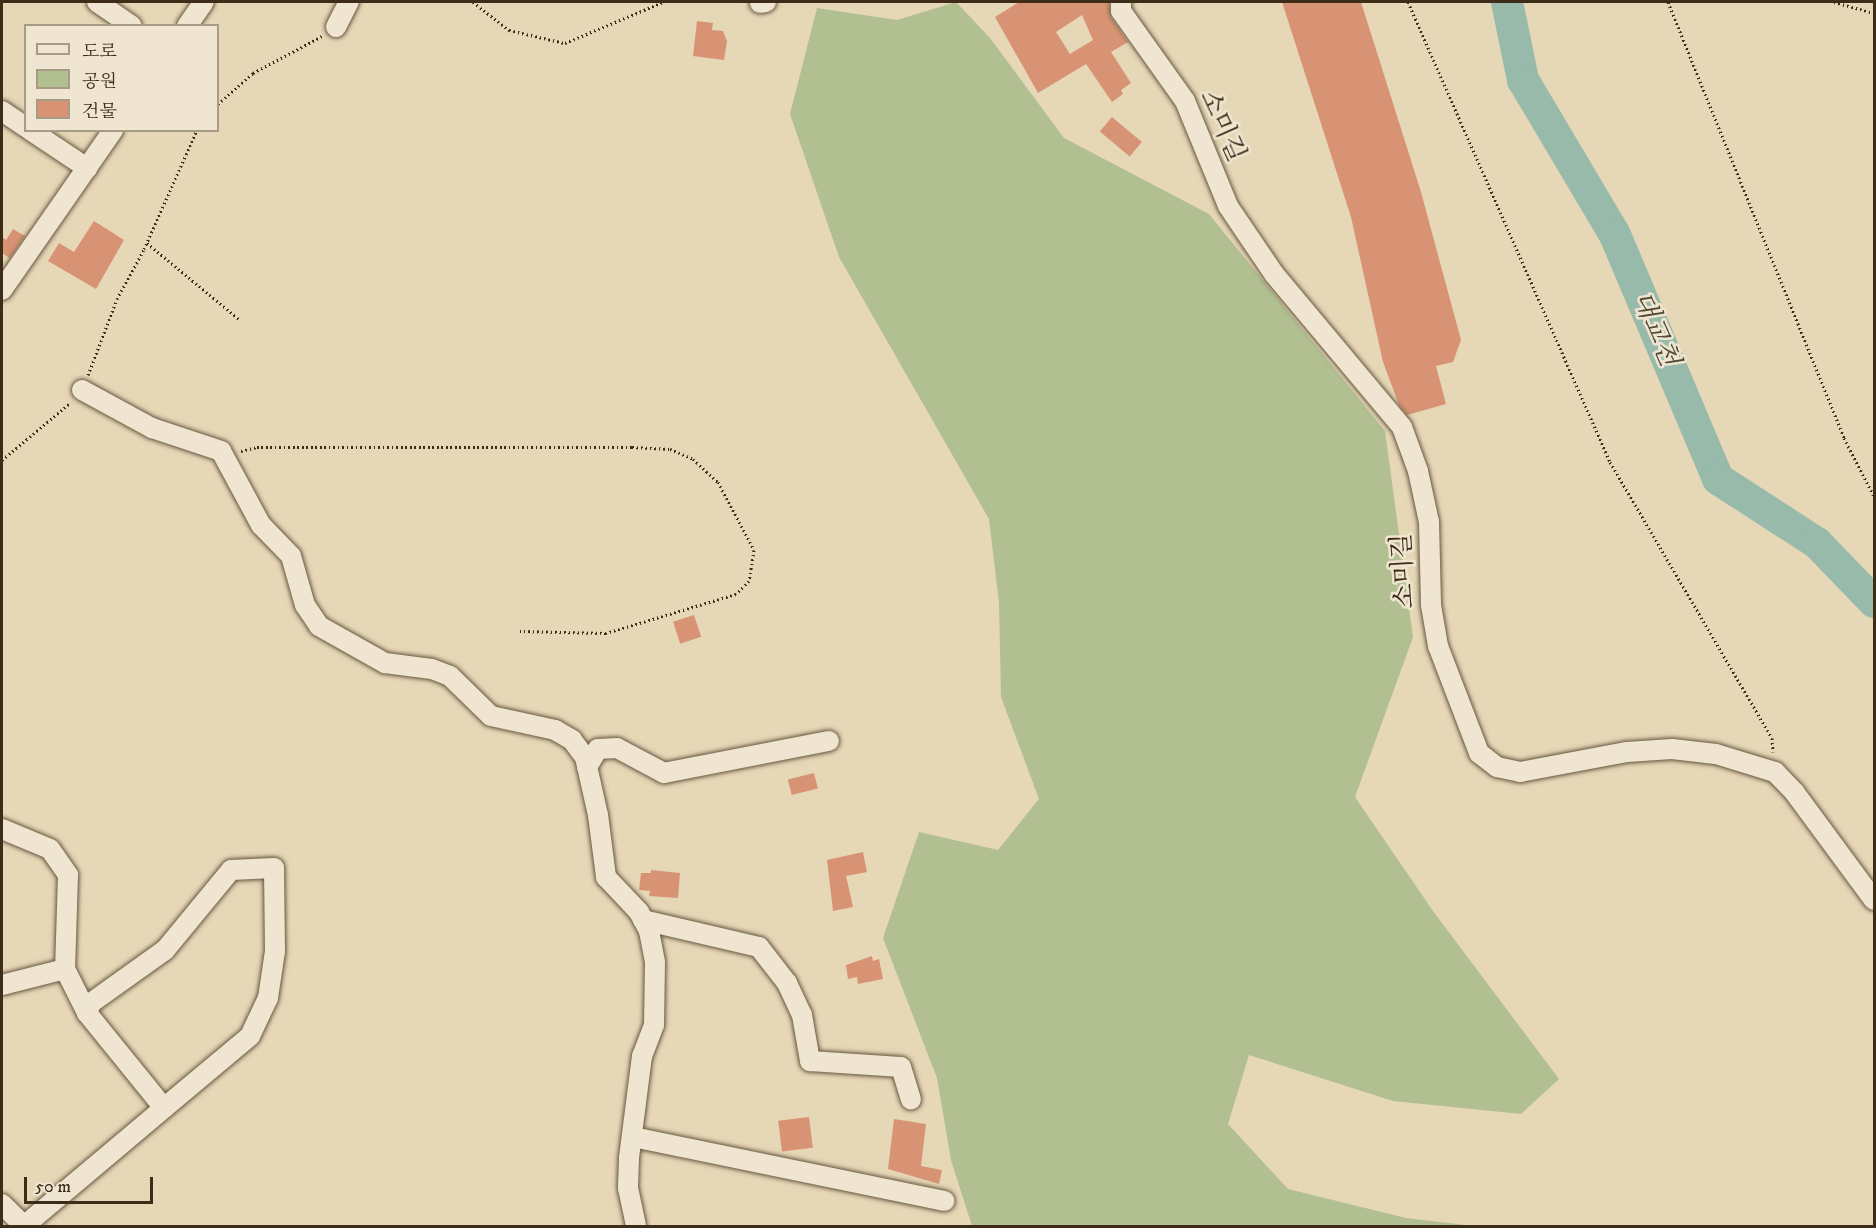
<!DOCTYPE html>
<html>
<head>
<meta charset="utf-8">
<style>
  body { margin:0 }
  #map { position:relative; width:1876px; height:1228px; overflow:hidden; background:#e6d7b6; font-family:"IM FELL DW Pica","Noto Serif KR",serif }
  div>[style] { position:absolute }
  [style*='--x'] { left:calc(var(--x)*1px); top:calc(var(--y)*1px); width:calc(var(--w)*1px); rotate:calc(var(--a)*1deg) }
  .green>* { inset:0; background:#b2bf90 }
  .river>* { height:32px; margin:-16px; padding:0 16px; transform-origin:16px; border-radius:16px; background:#97baaa }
  .building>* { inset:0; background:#d89375; transform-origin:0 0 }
  .path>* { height:3px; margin-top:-1.5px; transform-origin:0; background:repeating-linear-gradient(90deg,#3d2d18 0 1.5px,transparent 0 4.5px) }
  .roads { filter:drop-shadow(0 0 2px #675840) drop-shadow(0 0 2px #675840) }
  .minor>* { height:20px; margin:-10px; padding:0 10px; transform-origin:10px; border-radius:10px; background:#efe5d0 }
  span { translate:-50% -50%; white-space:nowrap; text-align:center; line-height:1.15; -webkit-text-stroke:5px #efe5d0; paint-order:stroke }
  .street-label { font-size:26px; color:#3d2d18 }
  .water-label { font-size:27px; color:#4f4935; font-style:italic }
  .frame { position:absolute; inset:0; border:3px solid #3d2d18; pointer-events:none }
  .legend { position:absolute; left:24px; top:24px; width:195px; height:108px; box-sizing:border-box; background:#efe5d0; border:2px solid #a89b86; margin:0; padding:8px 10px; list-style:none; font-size:18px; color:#3d2d18 }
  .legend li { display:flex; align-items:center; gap:12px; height:30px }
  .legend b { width:30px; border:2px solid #a89b86 }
  .scale { position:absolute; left:24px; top:1177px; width:129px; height:27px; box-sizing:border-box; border:3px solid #3d2d18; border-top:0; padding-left:8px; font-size:18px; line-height:21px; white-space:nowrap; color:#3d2d18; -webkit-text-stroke:4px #efe5d0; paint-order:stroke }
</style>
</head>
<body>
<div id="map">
  <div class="green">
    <div style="clip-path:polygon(956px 2px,990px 38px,1064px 138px,1209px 214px,1385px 431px,1413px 637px,1355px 797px,1433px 911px,1559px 1079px,1521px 1114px,1393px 1101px,1249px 1055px,1228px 1124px,1288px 1189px,1406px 1218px,1474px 1226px,972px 1226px,951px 1160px,937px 1078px,883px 938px,919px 832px,998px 850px,1039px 799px,1001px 697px,999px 603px,989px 519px,839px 257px,790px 114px,817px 8px,897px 20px)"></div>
  </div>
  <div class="river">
    <div style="--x:1507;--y:2;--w:80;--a:78.4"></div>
    <div style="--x:1523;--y:80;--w:180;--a:59.3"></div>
    <div style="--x:1615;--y:235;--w:265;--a:67.1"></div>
    <div style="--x:1718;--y:479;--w:118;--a:32.9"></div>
    <div style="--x:1817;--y:543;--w:82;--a:46"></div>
  </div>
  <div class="building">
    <div style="clip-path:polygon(evenodd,1019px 2px,1109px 2px,1111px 17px,1128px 42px,1111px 52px,1131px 83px,1121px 90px,1123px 94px,1112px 102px,1086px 64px,1038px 93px,995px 17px,1019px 2px,1082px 15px,1093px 40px,1070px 54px,1056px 32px,1082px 15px)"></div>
    <div style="clip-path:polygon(1282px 2px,1361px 2px,1421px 192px,1461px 340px,1453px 362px,1436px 366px,1446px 404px,1407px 415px,1399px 405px,1383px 362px,1351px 217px)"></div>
    <div style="clip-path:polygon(697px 21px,713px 23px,712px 30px,723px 31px,727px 41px,724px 60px,693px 56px)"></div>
    <div style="left:1112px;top:117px;width:39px;height:19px;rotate:40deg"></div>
    <div style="clip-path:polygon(94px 221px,124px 240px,96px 289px,48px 261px,59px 243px,74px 252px)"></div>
    <div style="clip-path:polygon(13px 229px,25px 236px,10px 258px,2px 253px,2px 237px,6px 240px)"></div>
    <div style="left:694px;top:615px;width:23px;height:22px;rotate:72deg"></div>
    <div style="left:814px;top:773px;width:16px;height:27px;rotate:76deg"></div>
    <div style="clip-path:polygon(863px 852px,867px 872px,846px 876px,853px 907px,833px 911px,827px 860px)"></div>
    <div style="clip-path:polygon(651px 870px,680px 873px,678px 898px,649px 896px,650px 891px,639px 890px,641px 873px,651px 873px)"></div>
    <div style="clip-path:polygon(872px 956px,873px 961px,879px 959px,883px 979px,858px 984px,857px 977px,848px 979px,846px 965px)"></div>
    <div style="left:809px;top:1117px;width:31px;height:31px;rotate:83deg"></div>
    <div style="clip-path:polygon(894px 1119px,926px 1124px,921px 1166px,942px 1170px,939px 1184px,888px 1169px)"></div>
  </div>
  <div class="path">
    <div style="--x:473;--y:2;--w:46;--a:37.9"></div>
    <div style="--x:509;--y:30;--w:57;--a:13.1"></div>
    <div style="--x:565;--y:43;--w:106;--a:-22.7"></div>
    <div style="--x:1408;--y:2;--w:502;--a:66.29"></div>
    <div style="--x:1610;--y:462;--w:320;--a:59.6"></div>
    <div style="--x:1772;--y:738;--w:14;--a:86"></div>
    <div style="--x:1668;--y:2;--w:470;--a:68"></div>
    <div style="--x:1844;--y:438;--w:65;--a:62.7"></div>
    <div style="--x:1834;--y:2;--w:41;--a:15.4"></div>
    <div style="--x:218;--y:104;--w:47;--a:-41.5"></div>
    <div style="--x:253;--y:73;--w:78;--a:-28.2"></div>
    <div style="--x:147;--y:243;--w:119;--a:39.6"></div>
    <div style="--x:88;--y:375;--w:81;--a:-69.1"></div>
    <div style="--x:117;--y:299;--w:57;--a:-61.6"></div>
    <div style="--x:144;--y:249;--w:130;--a:-66"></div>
    <div style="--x:241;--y:451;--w:16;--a:-14"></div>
    <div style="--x:257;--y:447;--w:375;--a:0"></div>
    <div style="--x:632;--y:447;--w:38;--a:3"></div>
    <div style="--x:670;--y:449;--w:25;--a:23"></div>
    <div style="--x:693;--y:459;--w:34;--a:43"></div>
    <div style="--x:718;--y:482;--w:77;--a:62.1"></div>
    <div style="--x:754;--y:550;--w:31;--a:99"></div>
    <div style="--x:749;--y:581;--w:18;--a:135"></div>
    <div style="--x:736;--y:594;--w:136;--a:163.3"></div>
    <div style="--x:606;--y:633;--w:86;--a:-178.7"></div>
    <div style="--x:2;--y:460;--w:89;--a:-40"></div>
  </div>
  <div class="roads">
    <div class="minor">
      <div style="--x:97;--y:2;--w:42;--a:34.4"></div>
      <div style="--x:1121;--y:2;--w:9;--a:90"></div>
      <div style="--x:1121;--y:11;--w:110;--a:54.6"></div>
      <div style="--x:1185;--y:101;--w:113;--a:67.7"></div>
      <div style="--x:1228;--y:206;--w:82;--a:55.9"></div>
      <div style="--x:1274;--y:274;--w:199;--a:50.1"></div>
      <div style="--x:1402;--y:427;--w:47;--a:70"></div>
      <div style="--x:1418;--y:471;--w:52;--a:77.8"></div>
      <div style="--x:1429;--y:522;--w:83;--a:88.6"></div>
      <div style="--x:1431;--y:605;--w:42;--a:80.3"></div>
      <div style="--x:1438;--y:646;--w:115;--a:69"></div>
      <div style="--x:1479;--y:753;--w:23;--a:38"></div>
      <div style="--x:1497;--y:767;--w:24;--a:12"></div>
      <div style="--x:1520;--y:772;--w:109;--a:-10.6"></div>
      <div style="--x:1627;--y:752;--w:45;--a:-3.8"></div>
      <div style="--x:1672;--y:749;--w:44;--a:6.5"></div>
      <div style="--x:1716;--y:754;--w:62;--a:17"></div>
      <div style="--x:1775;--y:772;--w:29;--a:46"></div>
      <div style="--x:1795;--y:793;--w:133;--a:53.6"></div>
      <div style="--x:760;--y:3;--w:6;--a:-9"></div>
      <div style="--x:187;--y:26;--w:29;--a:-55"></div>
      <div style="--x:336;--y:27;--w:28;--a:-63"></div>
      <div style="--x:2;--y:111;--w:29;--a:34"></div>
      <div style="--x:30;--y:130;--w:69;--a:33.7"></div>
      <div style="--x:2;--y:290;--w:195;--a:-55.2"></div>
      <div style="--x:82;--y:390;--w:80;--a:28.5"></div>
      <div style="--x:152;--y:428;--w:73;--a:18.4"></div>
      <div style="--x:221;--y:451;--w:84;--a:61.6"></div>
      <div style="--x:261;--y:525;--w:43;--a:45.9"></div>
      <div style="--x:291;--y:556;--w:51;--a:74.1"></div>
      <div style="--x:305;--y:605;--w:25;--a:56"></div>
      <div style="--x:319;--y:626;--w:76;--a:29.3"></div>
      <div style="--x:385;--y:663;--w:47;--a:7.3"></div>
      <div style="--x:432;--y:669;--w:19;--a:21"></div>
      <div style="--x:450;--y:676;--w:57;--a:44.3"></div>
      <div style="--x:491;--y:716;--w:66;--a:12.3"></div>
      <div style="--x:555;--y:730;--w:20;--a:30"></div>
      <div style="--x:572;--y:740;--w:21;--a:53"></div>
      <div style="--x:585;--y:757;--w:59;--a:77.4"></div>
      <div style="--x:598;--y:815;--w:63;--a:82.6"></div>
      <div style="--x:606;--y:877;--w:48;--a:46.7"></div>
      <div style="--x:639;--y:912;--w:21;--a:62"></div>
      <div style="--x:649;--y:931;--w:32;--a:79"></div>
      <div style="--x:655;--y:962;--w:63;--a:90.9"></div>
      <div style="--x:654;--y:1025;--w:33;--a:111"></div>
      <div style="--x:642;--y:1056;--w:103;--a:97.3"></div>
      <div style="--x:629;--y:1158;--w:30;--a:92"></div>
      <div style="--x:628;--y:1188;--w:39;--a:78"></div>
      <div style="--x:587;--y:767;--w:21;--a:-59"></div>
      <div style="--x:598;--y:749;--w:19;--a:-3"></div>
      <div style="--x:617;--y:748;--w:53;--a:28"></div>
      <div style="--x:664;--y:773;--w:168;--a:-11"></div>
      <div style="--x:2;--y:829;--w:52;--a:22.6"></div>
      <div style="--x:50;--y:849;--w:32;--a:55"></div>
      <div style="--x:68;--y:875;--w:94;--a:91.8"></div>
      <div style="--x:65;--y:969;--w:65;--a:165.7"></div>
      <div style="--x:643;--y:920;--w:119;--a:13.1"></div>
      <div style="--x:759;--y:947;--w:46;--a:52.1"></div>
      <div style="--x:787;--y:983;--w:35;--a:65"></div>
      <div style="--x:802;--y:1015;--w:47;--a:80.1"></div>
      <div style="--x:810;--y:1061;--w:91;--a:3.8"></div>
      <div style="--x:901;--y:1067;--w:34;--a:73"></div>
      <div style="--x:65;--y:969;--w:49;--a:63.4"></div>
      <div style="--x:633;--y:1137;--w:318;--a:11.6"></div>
      <div style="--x:2;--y:1204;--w:31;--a:45"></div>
      <div style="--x:24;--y:1226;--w:183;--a:-40.1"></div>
      <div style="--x:164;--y:1108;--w:112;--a:-39.9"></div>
      <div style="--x:250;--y:1036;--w:42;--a:-64.7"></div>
      <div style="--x:268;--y:998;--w:48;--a:-81.5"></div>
      <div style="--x:275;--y:951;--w:83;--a:-90.7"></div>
      <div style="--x:274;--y:868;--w:43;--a:177.3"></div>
      <div style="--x:231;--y:870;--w:104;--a:129.5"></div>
      <div style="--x:165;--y:950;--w:91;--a:144.4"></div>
      <div style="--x:91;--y:1003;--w:11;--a:112"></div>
      <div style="--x:87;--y:1013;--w:122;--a:51"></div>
    </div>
  </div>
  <div class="street-label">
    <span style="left:1222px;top:126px;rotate:66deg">소미길</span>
    <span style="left:1404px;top:571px;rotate:-93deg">소미길</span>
  </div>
  <div class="water-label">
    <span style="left:1655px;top:329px;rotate:67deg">대교천</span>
  </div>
  <div class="frame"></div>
  <ul class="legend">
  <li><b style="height:8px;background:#efe5d0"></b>도로</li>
  <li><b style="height:16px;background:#b2bf90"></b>공원</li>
  <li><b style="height:16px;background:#d89375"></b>건물</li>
  </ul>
  <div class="scale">50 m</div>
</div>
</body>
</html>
